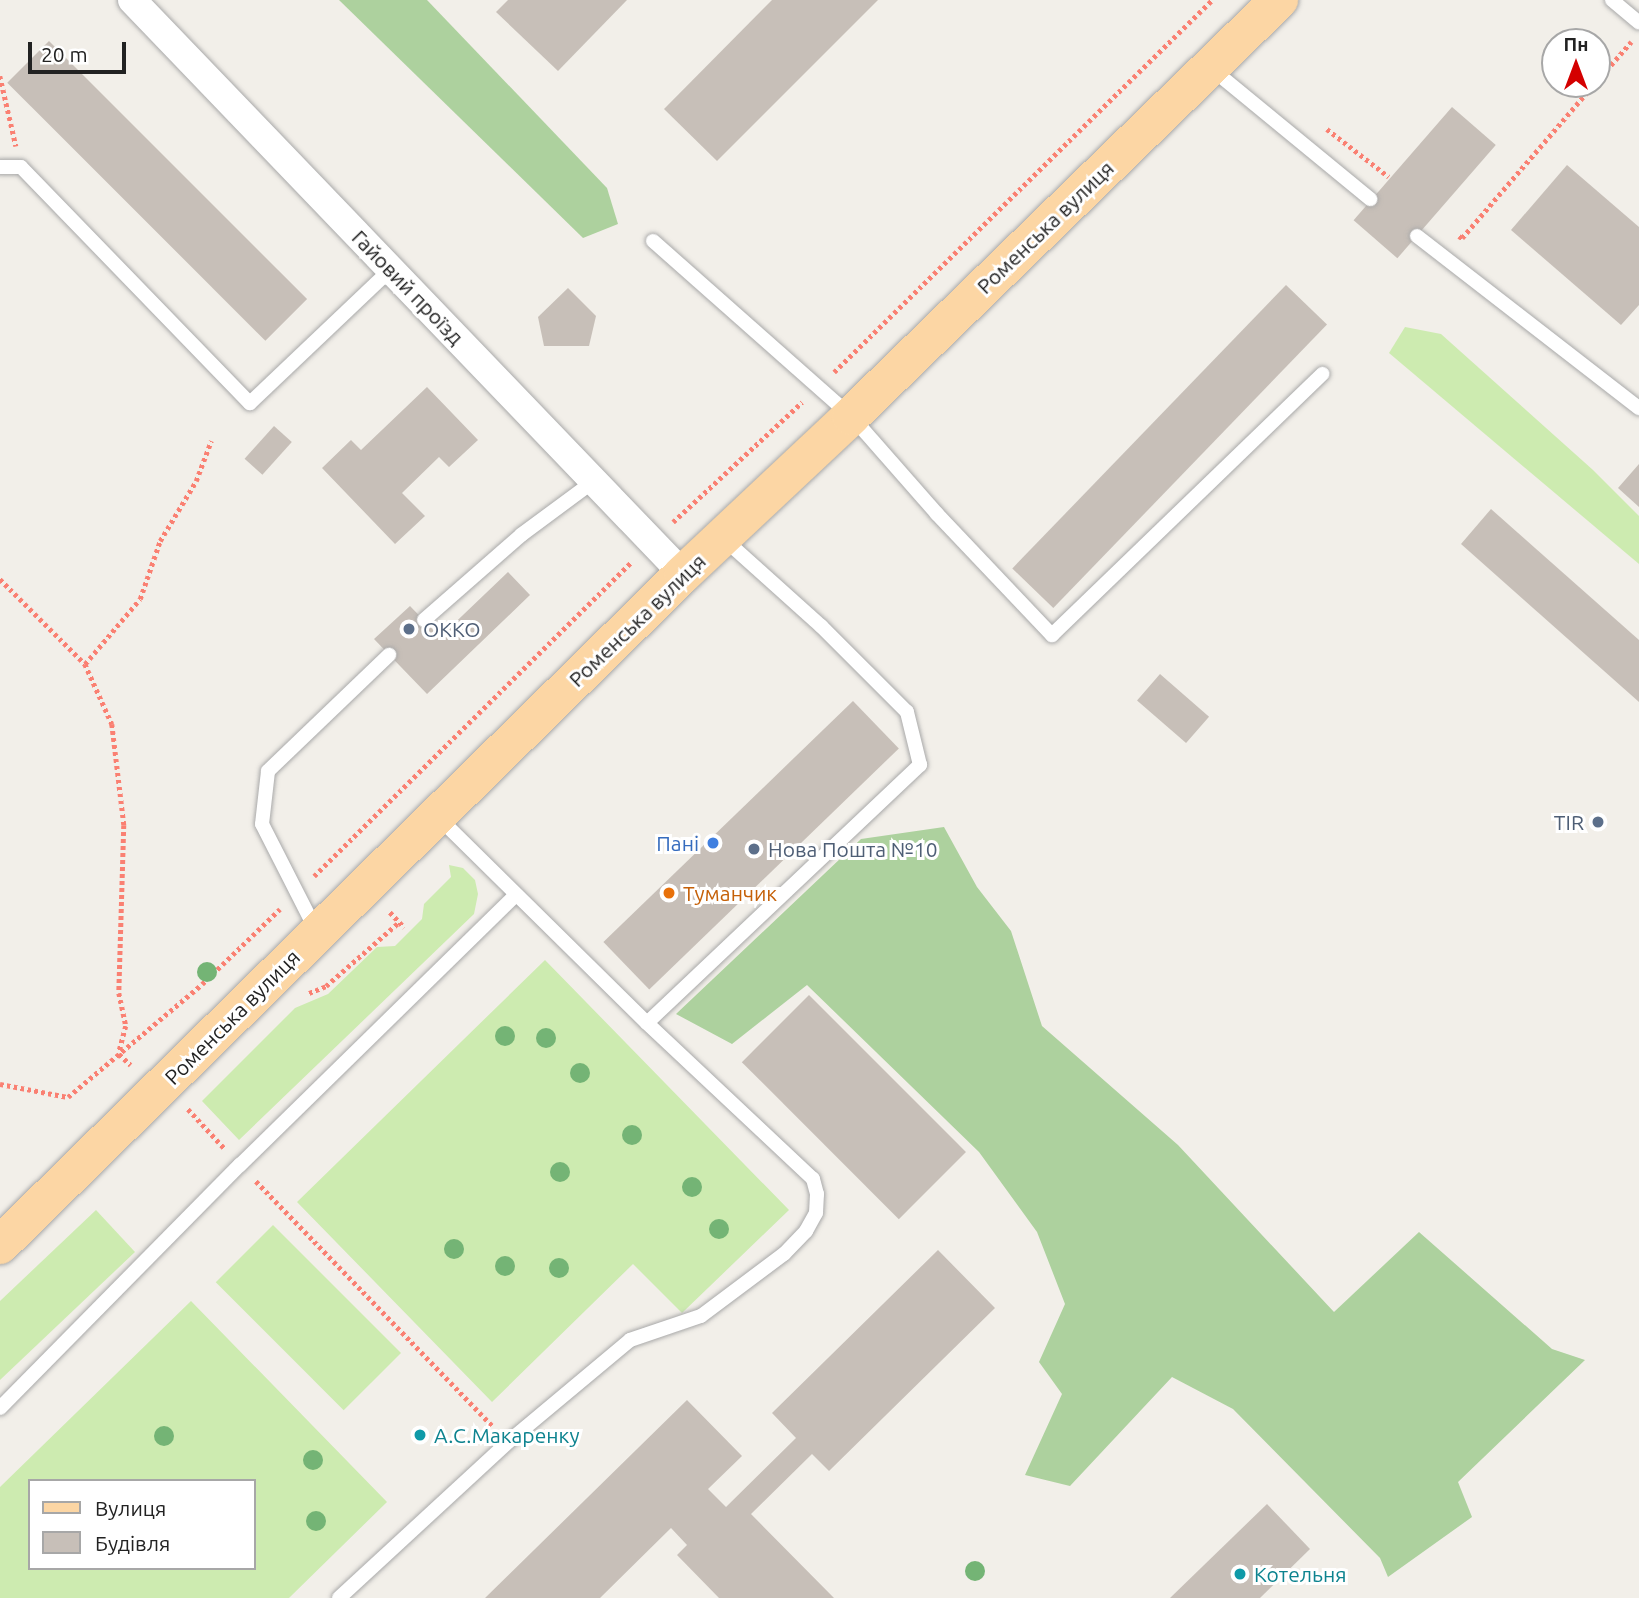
<!DOCTYPE html>
<html>
<head>
<meta charset="utf-8">
<style>
  body { margin:0 }
  #map { position:relative; width:1639px; height:1598px; overflow:hidden; background:#f2efe9; font-family:Ubuntu,sans-serif }
  div>[style] { position:absolute }
  [style*='--x'] { left:calc(var(--x)*1px); top:calc(var(--y)*1px); width:calc(var(--w)*1px); rotate:calc(var(--a)*1deg) }
  .grass>* { inset:0; background:#cdebb0; transform-origin:0 0 }
  .forest>* { inset:0; background:#add19e }
  .building>* { inset:0; background:#c7bfb8; transform-origin:0 0 }
  .path>* { height:4.5px; margin-top:-2.25px; transform-origin:0; background:repeating-linear-gradient(90deg,#fa8072 0 3.5px,transparent 0 7px) }
  .roads { filter:drop-shadow(0 0 2px #a9a9a9) drop-shadow(0 0 2px #a9a9a9) }
  .service>* { height:14px; margin:-7px; padding:0 7px; transform-origin:7px; border-radius:7px; background:#fff }
  .minor>* { height:28px; margin:-14px; padding:0 14px; transform-origin:14px; border-radius:14px; background:#fff }
  .primary>* { height:38px; margin:-19px; padding:0 19px; transform-origin:19px; border-radius:19px; background:#fcd6a4 }
  .trees>* { width:20px; height:20px; margin:-10px; border-radius:50%; background:#74b475 }
  .dots>* { width:19px; height:19px; translate:-50% -50%; box-sizing:border-box; border:4px solid #fff; border-radius:50% }
  span { translate:-50% -50%; white-space:nowrap; text-align:center; line-height:1.15; -webkit-text-stroke:6px #fff; paint-order:stroke }
  .street-label { font-size:21px; color:#222 }
  .service-label { font-size:21px; color:#4e5e75 }
  .left { translate:0 -50%; text-align:left }
  .right { translate:-100% -50%; text-align:right }
  .shop-label { font-size:21px; color:#366cbe }
  .food-label { font-size:21px; color:#c56008 }
  .culture-label { font-size:21px; color:#0d838f }
  .legend { position:absolute; left:28px; top:1479px; width:228px; height:91px; box-sizing:border-box; background:#fff; border:2px solid #a7a7a7; margin:0; padding:9px 12px; list-style:none; font-size:21px; color:#222 }
  .legend li { display:flex; align-items:center; gap:14px; height:35px }
  .legend b { width:35px; border:2px solid #a7a7a7 }
  .north { position:absolute; left:1541px; top:28px; width:70px; height:70px; box-sizing:border-box; background:#fff; border:2px solid #a7a7a7; border-radius:50%; rotate:0deg; font-size:19px; font-weight:700; line-height:28px; text-align:center; color:#222 }
  .north::after { content:''; display:block; margin:auto; width:24px; height:32px; background:#d40000; clip-path:polygon(50% 0,100% 100%,50% 72%,0 100%) }
  .scale { position:absolute; left:28px; top:42px; width:98px; height:32px; box-sizing:border-box; border:4px solid #222; border-top:0; padding-left:9px; font-size:21px; line-height:24px; white-space:nowrap; color:#222; -webkit-text-stroke:5px #fff; paint-order:stroke }
</style>
</head>
<body>
<div id="map">
  <div class="grass">
    <div style="clip-path:polygon(1405px 327px,1441px 334px,1593px 470px,1639px 516px,1639px 564px,1389px 353px)"></div>
    <div style="clip-path:polygon(449px 865px,463px 868px,475px 880px,478px 894px,474px 914px,239px 1140px,202px 1101px,295px 1008px,328px 994px,377px 947px,395px 946px,422px 919px,424px 904px,451px 877px)"></div>
    <div style="clip-path:polygon(545px 960px,789px 1210px,682px 1313px,633px 1264px,492px 1402px,297px 1202px)"></div>
    <div style="clip-path:polygon(96px 1210px,135px 1252px,0 1380px,0 1301px)"></div>
    <div style="left:273px;top:1225px;width:181px;height:81px;rotate:45deg"></div>
    <div style="clip-path:polygon(evenodd,191px 1301px,387px 1502px,289px 1598px,0 1598px,0 1487px,191px 1301px,30px 1481px,254px 1481px,254px 1568px,30px 1568px,30px 1481px)"></div>
  </div>
  <div class="forest">
    <div style="clip-path:polygon(339px 0,427px 0,607px 188px,618px 224px,583px 238px)"></div>
    <div style="clip-path:polygon(944px 827px,977px 887px,1011px 931px,1042px 1026px,1178px 1145px,1334px 1312px,1419px 1232px,1552px 1349px,1585px 1360px,1458px 1482px,1472px 1517px,1388px 1577px,1380px 1558px,1233px 1409px,1172px 1377px,1070px 1486px,1025px 1475px,1062px 1394px,1039px 1362px,1065px 1304px,1037px 1232px,979px 1152px,807px 985px,732px 1044px,676px 1014px,861px 839px)"></div>
  </div>
  <div class="building">
    <div style="clip-path:polygon(508px 0,627px 0,558px 71px,496px 12px)"></div>
    <div style="clip-path:polygon(772px 0,878px 0,717px 161px,664px 109px)"></div>
    <div style="left:49px;top:41px;width:365px;height:59px;rotate:45deg"></div>
    <div style="left:1452px;top:107px;width:58px;height:150px;rotate:41deg"></div>
    <div style="clip-path:polygon(1567px 165px,1639px 227px,1639px 305px,1621px 325px,1511px 230px)"></div>
    <div style="left:1286px;top:285px;width:57px;height:394px;rotate:44deg"></div>
    <div style="clip-path:polygon(568px 288px,596px 316px,589px 346px,544px 346px,538px 317px)"></div>
    <div style="clip-path:polygon(427px 387px,478px 440px,449px 467px,439px 457px,402px 493px,425px 516px,395px 544px,322px 468px,351px 440px,361px 450px)"></div>
    <div style="left:274px;top:426px;width:24px;height:44px;rotate:42deg"></div>
    <div style="clip-path:polygon(1639px 464px,1639px 507px,1618px 488px)"></div>
    <div style="clip-path:polygon(1491px 509px,1639px 640px,1639px 702px,1461px 544px)"></div>
    <div style="clip-path:polygon(508px 572px,530px 595px,427px 694px,374px 639px,410px 606px,440px 637px)"></div>
    <div style="left:1160px;top:674px;width:65px;height:35px;rotate:41deg"></div>
    <div style="left:853px;top:701px;width:66px;height:347px;rotate:46deg"></div>
    <div style="left:809px;top:995px;width:222px;height:95px;rotate:45deg"></div>
    <div style="clip-path:polygon(938px 1250px,995px 1308px,829px 1471px,812px 1454px,751px 1514px,834px 1598px,719px 1598px,677px 1555px,687px 1545px,671px 1528px,600px 1598px,485px 1598px,687px 1400px,742px 1456px,708px 1489px,726px 1507px,796px 1438px,772px 1413px)"></div>
    <div style="clip-path:polygon(1267px 1504px,1310px 1549px,1260px 1598px,1170px 1598px)"></div>
  </div>
  <div class="path">
    <div style="--x:0;--y:76;--w:72;--a:77.1"></div>
    <div style="--x:1597;--y:81;--w:52;--a:-48.9"></div>
    <div style="--x:1327;--y:129;--w:78;--a:37.7"></div>
    <div style="--x:1459;--y:236;--w:4;--a:34"></div>
    <div style="--x:1462;--y:238;--w:203;--a:-49.4"></div>
    <div style="--x:834;--y:372;--w:530;--a:-44.54"></div>
    <div style="--x:673;--y:522;--w:176;--a:-42.9"></div>
    <div style="--x:0;--y:579;--w:120;--a:45"></div>
    <div style="--x:85;--y:664;--w:66;--a:65.8"></div>
    <div style="--x:112;--y:724;--w:102;--a:83.2"></div>
    <div style="--x:124;--y:825;--w:168;--a:91.7"></div>
    <div style="--x:119;--y:993;--w:34;--a:78"></div>
    <div style="--x:126;--y:1026;--w:28;--a:105"></div>
    <div style="--x:85;--y:664;--w:85;--a:-49.8"></div>
    <div style="--x:140;--y:599;--w:61;--a:-71"></div>
    <div style="--x:160;--y:541;--w:70;--a:-59"></div>
    <div style="--x:196;--y:481;--w:43;--a:-69.4"></div>
    <div style="--x:314;--y:876;--w:446;--a:-44.7"></div>
    <div style="--x:390;--y:912;--w:21;--a:47"></div>
    <div style="--x:309;--y:993;--w:18;--a:-22"></div>
    <div style="--x:326;--y:986;--w:97;--a:-41.2"></div>
    <div style="--x:119;--y:1054;--w:16;--a:43"></div>
    <div style="--x:0;--y:1084;--w:69;--a:10.8"></div>
    <div style="--x:68;--y:1097;--w:175;--a:-40.1"></div>
    <div style="--x:202;--y:984;--w:108;--a:-43.9"></div>
    <div style="--x:188;--y:1109;--w:54;--a:47.2"></div>
    <div style="--x:256;--y:1181;--w:341;--a:46"></div>
  </div>
  <div class="roads">
    <div class="service">
      <div style="--x:1612;--y:0;--w:35;--a:40"></div>
      <div style="--x:1212;--y:69;--w:205;--a:39.4"></div>
      <div style="--x:0;--y:167;--w:21;--a:0"></div>
      <div style="--x:21;--y:167;--w:329;--a:45.9"></div>
      <div style="--x:250;--y:403;--w:195;--a:-43.5"></div>
      <div style="--x:1417;--y:236;--w:281;--a:37.8"></div>
      <div style="--x:653;--y:241;--w:264;--a:41.5"></div>
      <div style="--x:851;--y:416;--w:130;--a:48.7"></div>
      <div style="--x:937;--y:514;--w:167;--a:46.5"></div>
      <div style="--x:1052;--y:635;--w:376;--a:-44"></div>
      <div style="--x:424;--y:620;--w:129;--a:-41.2"></div>
      <div style="--x:521;--y:535;--w:91;--a:-36.5"></div>
      <div style="--x:439;--y:818;--w:292;--a:44.6"></div>
      <div style="--x:647;--y:1023;--w:376;--a:-43.4"></div>
      <div style="--x:920;--y:765;--w:55;--a:-103.8"></div>
      <div style="--x:907;--y:712;--w:122;--a:-135"></div>
      <div style="--x:821;--y:626;--w:130;--a:-138.1"></div>
      <div style="--x:317;--y:932;--w:121;--a:-117"></div>
      <div style="--x:262;--y:824;--w:53;--a:-83.5"></div>
      <div style="--x:268;--y:771;--w:168;--a:-43.8"></div>
      <div style="--x:0;--y:1408;--w:342;--a:-45.4"></div>
      <div style="--x:240;--y:1165;--w:386;--a:-44.4"></div>
      <div style="--x:339;--y:1598;--w:230;--a:-42.7"></div>
      <div style="--x:508;--y:1442;--w:159;--a:-39.9"></div>
      <div style="--x:630;--y:1340;--w:75;--a:-18.7"></div>
      <div style="--x:701;--y:1316;--w:104;--a:-36.8"></div>
      <div style="--x:784;--y:1254;--w:32;--a:-46"></div>
      <div style="--x:806;--y:1231;--w:21;--a:-61"></div>
      <div style="--x:816;--y:1213;--w:19;--a:-87"></div>
      <div style="--x:817;--y:1194;--w:16;--a:-105"></div>
      <div style="--x:813;--y:1179;--w:228;--a:-136.8"></div>
    </div>
    <div class="minor">
      <div style="--x:132;--y:0;--w:796;--a:46.17"></div>
    </div>
    <div class="primary">
      <div style="--x:0;--y:1245;--w:957;--a:-44.49"></div>
      <div style="--x:683;--y:574;--w:231;--a:-43.2"></div>
      <div style="--x:851;--y:416;--w:597;--a:-44.19"></div>
    </div>
  </div>
  <div class="trees">
    <div style="left:207px;top:972px"></div>
    <div style="left:505px;top:1036px"></div>
    <div style="left:546px;top:1038px"></div>
    <div style="left:580px;top:1073px"></div>
    <div style="left:632px;top:1135px"></div>
    <div style="left:560px;top:1172px"></div>
    <div style="left:692px;top:1187px"></div>
    <div style="left:719px;top:1229px"></div>
    <div style="left:454px;top:1249px"></div>
    <div style="left:505px;top:1266px"></div>
    <div style="left:559px;top:1268px"></div>
    <div style="left:164px;top:1436px"></div>
    <div style="left:313px;top:1460px"></div>
    <div style="left:316px;top:1521px"></div>
    <div style="left:975px;top:1571px"></div>
  </div>
  <div class="dots">
    <div style="left:409px;top:629px;background:#5c6f8a"></div>
    <div style="left:1598px;top:822px;background:#5c6f8a"></div>
    <div style="left:713px;top:843px;background:#3f7fe0"></div>
    <div style="left:754px;top:849px;background:#5c6f8a"></div>
    <div style="left:669px;top:893px;background:#e8710a"></div>
    <div style="left:420px;top:1435px;background:#0f9aa8"></div>
    <div style="left:1240px;top:1574px;background:#0f9aa8"></div>
  </div>
  <div class="street-label">
    <span style="left:1045px;top:227px;rotate:-44deg">Роменська вулиця</span>
    <span style="left:408px;top:287px;rotate:46deg">Гайовий проїзд</span>
    <span style="left:637px;top:620px;rotate:-44deg">Роменська вулиця</span>
    <span style="left:232px;top:1017px;rotate:-45deg">Роменська вулиця</span>
  </div>
  <div class="service-label">
    <span class="left" style="left:423px;top:629px">ОККО</span>
    <span class="right" style="left:1584px;top:822px">TIR</span>
    <span class="left" style="left:768px;top:849px">Нова Пошта №10</span>
  </div>
  <div class="shop-label">
    <span class="right" style="left:699px;top:843px">Пані</span>
  </div>
  <div class="food-label">
    <span class="left" style="left:683px;top:893px">Туманчик</span>
  </div>
  <div class="culture-label">
    <span class="left" style="left:434px;top:1435px">А.С.Макаренку</span>
    <span class="left" style="left:1254px;top:1574px">Котельня</span>
  </div>
  <ul class="legend">
  <li><b style="height:9px;background:#fcd6a4"></b>Вулиця</li>
  <li><b style="height:19px;background:#c7bfb8"></b>Будівля</li>
  </ul>
  <div class="north">Пн</div>
  <div class="scale">20 m</div>
</div>
</body>
</html>
